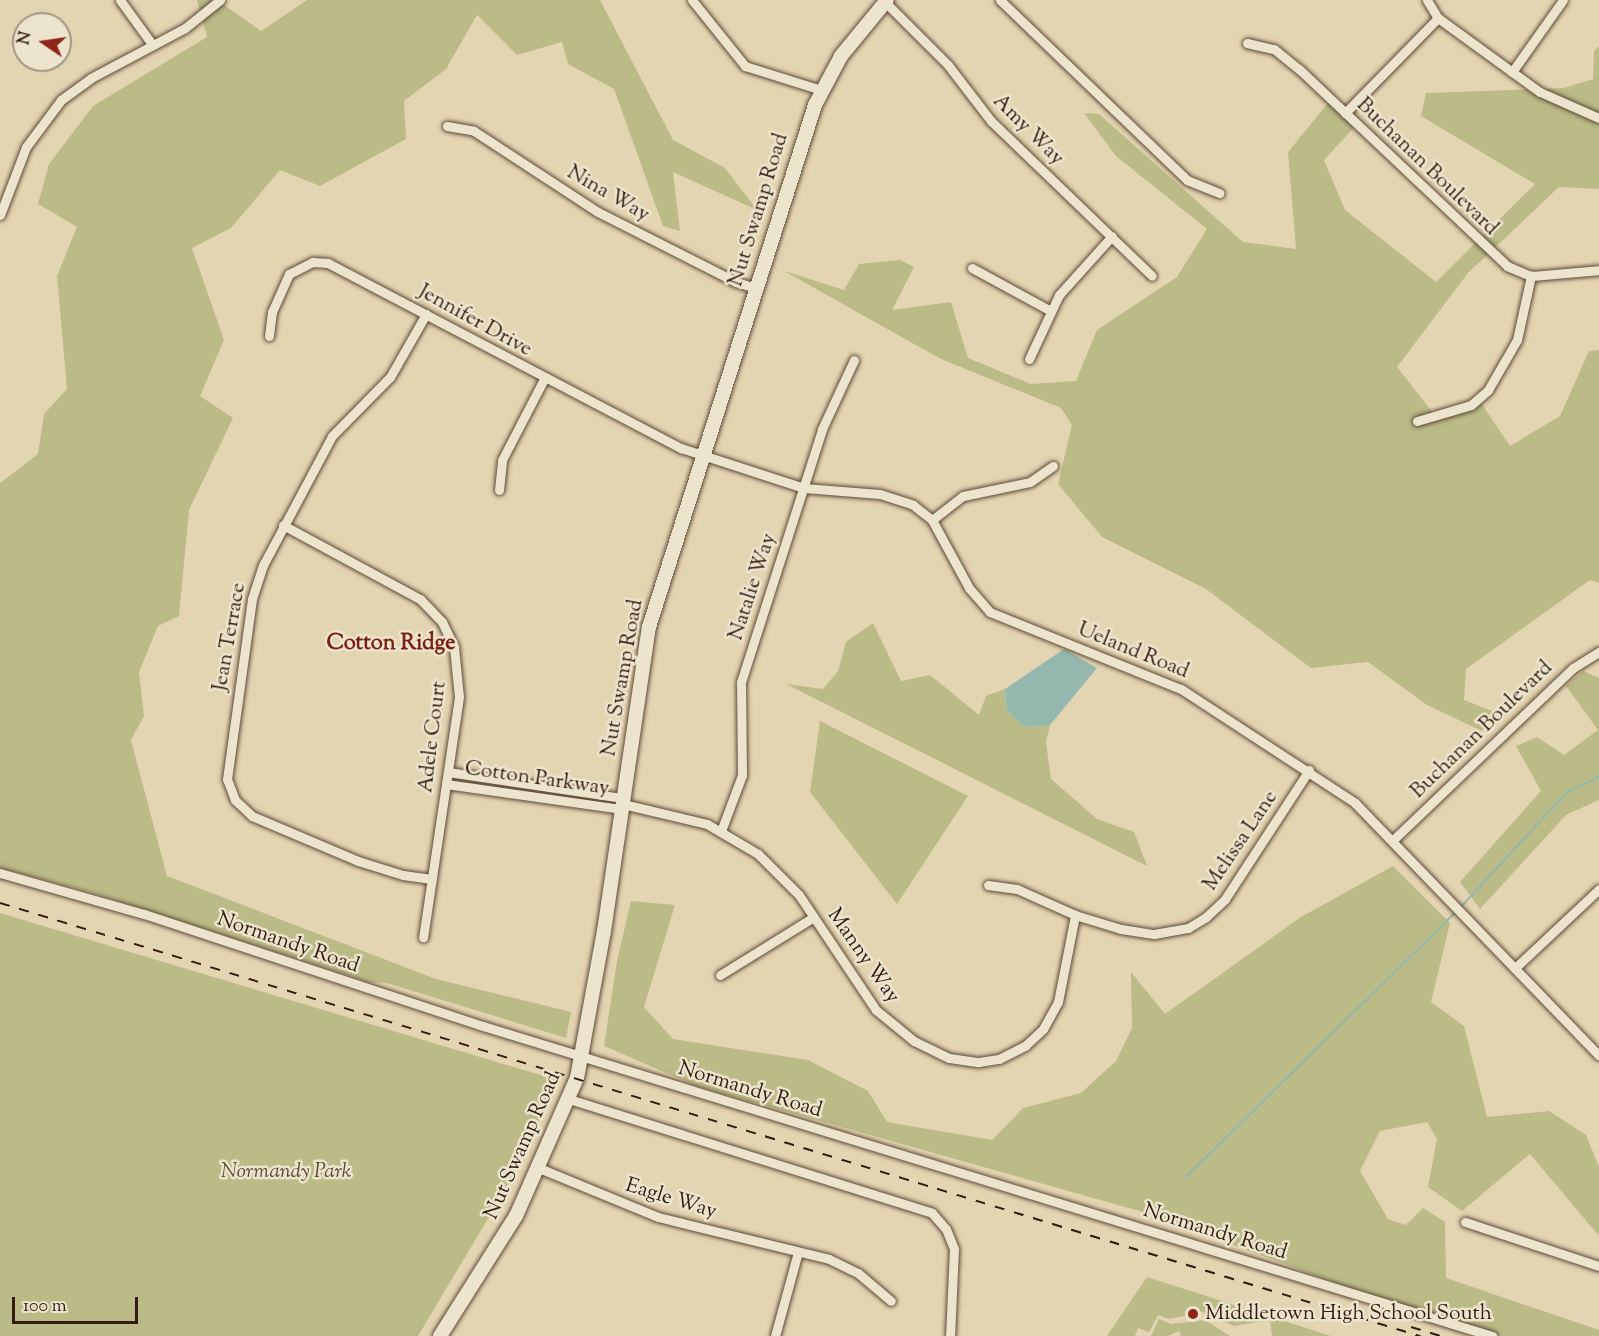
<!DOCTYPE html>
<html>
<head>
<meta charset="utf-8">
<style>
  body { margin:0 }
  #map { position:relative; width:1599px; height:1336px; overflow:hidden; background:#e4d5b2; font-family:"Sorts Mill Goudy",serif }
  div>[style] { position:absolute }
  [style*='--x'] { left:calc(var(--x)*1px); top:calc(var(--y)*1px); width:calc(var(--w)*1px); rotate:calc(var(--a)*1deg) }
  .green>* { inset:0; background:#bbbb87 }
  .water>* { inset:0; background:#95b8ae }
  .stream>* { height:2px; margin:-1px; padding:0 1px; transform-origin:1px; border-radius:1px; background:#95b8ae }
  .roads { filter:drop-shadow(0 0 2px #5e4a38) drop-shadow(0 0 2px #5e4a38) }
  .street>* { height:9px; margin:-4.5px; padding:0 4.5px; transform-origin:4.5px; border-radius:4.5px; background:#ede4cd }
  .secondary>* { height:14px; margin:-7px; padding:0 7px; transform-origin:7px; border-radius:7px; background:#ede4cd }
  .rail>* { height:2px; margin-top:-1px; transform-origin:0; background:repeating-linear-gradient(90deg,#321c10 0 10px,transparent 0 20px) }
  .dots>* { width:16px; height:16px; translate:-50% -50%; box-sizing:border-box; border:3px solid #ede4cd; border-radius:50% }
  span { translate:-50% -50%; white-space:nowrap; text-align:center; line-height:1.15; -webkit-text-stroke:5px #ede4cd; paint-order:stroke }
  .street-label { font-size:21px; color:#321c10 }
  .park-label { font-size:21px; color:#5b4c34; font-style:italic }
  .poi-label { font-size:21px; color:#321c10 }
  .left { translate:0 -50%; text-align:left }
  .neighbourhood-label { font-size:22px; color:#7a1f14; font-weight:700 }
  .north { position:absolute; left:12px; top:12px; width:60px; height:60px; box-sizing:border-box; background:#ede4cd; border:2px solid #a29481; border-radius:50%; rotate:283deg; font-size:16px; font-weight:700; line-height:24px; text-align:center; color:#321c10 }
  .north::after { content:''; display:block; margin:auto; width:21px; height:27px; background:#8f2418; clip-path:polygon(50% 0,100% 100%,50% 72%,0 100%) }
  .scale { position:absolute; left:12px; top:1297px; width:126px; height:27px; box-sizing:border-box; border:3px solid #321c10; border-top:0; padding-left:8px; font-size:18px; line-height:21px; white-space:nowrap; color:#321c10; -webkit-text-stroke:4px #ede4cd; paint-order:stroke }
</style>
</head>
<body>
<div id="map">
  <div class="green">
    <div style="clip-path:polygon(197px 0,217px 0,261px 31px,307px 0,600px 0,673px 140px,725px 168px,757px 210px,673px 172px,680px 231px,663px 226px,614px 89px,568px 64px,562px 42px,517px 55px,477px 15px,446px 69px,404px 101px,406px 139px,320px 186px,280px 170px,231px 228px,192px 248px,224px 340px,200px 396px,233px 418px,189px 510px,179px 616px,158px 626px,139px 672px,144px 716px,131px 740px,167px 876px,436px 979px,571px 1012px,566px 1038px,387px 983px,369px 982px,90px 892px,0 868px,0 483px,38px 454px,44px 414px,67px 389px,57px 276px,77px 227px,38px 204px,49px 164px,93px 106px,207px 37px)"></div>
    <div style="clip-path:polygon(1599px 46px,1599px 189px,1559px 187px,1468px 273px,1397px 367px,1434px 414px,1479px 400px,1510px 446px,1560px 416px,1589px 351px,1599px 350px,1599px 583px,1590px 580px,1466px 669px,1464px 700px,1495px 712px,1482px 731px,1427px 705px,1368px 662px,1311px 668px,1206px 589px,1102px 537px,1058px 484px,1072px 425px,1061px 408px,939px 358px,784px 271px,844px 290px,859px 264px,900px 260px,914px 267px,892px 310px,951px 302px,968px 358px,1031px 384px,1076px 381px,1097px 330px,1177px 277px,1207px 229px,1116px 156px,1084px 113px,1099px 114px,1243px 242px,1296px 249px,1288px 152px,1332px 98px,1358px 123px,1324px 160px,1345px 210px,1436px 282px,1535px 184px,1421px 116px,1426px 93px,1564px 88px,1593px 79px,1594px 51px)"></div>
    <div style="clip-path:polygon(873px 623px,901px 681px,930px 675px,979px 715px,986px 696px,1005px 689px,1007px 711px,1025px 727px,1050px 725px,1046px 742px,1051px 779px,1097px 819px,1134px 832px,1147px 866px,786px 684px,823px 689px,838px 671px,846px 642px)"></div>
    <div style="clip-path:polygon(1583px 671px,1599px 678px,1599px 800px,1566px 815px,1480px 909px,1460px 882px,1541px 791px,1516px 746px,1537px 737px,1564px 755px,1598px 730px,1566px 686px)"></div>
    <div style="clip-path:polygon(820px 721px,968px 796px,897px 904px,810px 792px)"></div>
    <div style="clip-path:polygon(1393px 866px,1450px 923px,1431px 1002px,1464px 1026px,1487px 1117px,1549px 1111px,1586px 1135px,1599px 1167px,1599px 1236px,1530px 1154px,1462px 1211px,1428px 1187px,1437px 1139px,1427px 1122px,1380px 1131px,1360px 1171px,1388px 1219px,1406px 1225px,1423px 1208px,1445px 1222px,1446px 1278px,1599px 1330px,1599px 1336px,1502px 1336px,1417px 1313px,1150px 1214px,696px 1086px,604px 1046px,617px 961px,631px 901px,675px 905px,644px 1007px,673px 1039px,808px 1060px,868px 1091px,887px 1122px,992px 1140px,1023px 1108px,1081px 1093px,1116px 1061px,1132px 1028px,1131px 972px,1165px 1014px,1301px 917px)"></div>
    <div style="clip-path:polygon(0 913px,557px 1080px,511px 1180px,418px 1336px,0 1336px)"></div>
    <div style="clip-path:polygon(1147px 1277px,1331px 1336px,1272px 1336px,1270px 1320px,1234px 1326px,1203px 1312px,1169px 1319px,1158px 1315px,1149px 1332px,1138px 1328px,1135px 1336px,1107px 1336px)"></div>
    <div style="clip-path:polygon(1159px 1319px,1171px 1324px,1205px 1320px,1230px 1336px,1181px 1336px,1179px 1331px,1168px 1336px,1151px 1336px)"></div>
  </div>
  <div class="water">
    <div style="clip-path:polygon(1064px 649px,1097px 668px,1050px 725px,1025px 727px,1007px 711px,1005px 689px)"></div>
  </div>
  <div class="stream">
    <div style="--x:1460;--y:908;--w:158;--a:-47.3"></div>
    <div style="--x:1567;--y:792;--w:35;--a:-25"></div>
    <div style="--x:1186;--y:1177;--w:378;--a:-44.5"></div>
  </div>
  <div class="roads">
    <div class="street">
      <div style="--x:120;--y:0;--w:54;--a:54"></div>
      <div style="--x:692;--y:0;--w:85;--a:51.2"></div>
      <div style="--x:745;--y:66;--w:80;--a:17.5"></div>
      <div style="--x:1000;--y:0;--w:260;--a:43.9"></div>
      <div style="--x:1187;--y:180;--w:35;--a:22"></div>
      <div style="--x:1427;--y:0;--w:21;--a:59"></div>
      <div style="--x:1438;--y:18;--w:126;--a:36"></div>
      <div style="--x:1540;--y:92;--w:64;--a:23.8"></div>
      <div style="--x:885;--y:2;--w:89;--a:45"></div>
      <div style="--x:948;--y:65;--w:71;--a:52.5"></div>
      <div style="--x:991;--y:121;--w:223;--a:43.9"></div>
      <div style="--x:1247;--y:43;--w:28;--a:13"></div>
      <div style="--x:1274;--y:49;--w:32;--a:39"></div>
      <div style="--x:1299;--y:69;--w:286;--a:43.4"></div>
      <div style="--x:1507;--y:266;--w:26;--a:23"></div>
      <div style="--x:1531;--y:276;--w:68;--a:-5"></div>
      <div style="--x:1512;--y:72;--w:88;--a:-54.7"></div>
      <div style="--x:1345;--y:113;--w:133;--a:-45.6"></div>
      <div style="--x:447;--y:126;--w:27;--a:10"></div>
      <div style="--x:474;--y:131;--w:148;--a:33.2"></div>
      <div style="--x:598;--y:212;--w:155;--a:26.9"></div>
      <div style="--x:736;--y:282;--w:21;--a:17"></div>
      <div style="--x:0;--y:215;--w:73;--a:-69.1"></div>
      <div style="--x:26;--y:147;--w:59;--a:-53.3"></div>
      <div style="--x:61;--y:100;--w:37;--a:-36"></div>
      <div style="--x:91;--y:78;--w:106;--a:-28"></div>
      <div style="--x:185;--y:28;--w:45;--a:-38.7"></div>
      <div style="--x:972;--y:268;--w:88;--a:28.6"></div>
      <div style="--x:426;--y:314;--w:73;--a:119.7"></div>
      <div style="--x:390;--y:377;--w:83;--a:134.5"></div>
      <div style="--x:332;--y:436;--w:146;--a:118.1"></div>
      <div style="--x:263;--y:565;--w:36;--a:108"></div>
      <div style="--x:252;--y:599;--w:182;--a:97.9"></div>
      <div style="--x:227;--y:779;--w:22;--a:69"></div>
      <div style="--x:235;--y:800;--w:23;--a:43"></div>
      <div style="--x:252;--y:816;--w:115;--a:23"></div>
      <div style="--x:358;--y:861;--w:47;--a:17.3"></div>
      <div style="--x:403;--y:875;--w:29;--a:8"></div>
      <div style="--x:269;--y:336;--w:24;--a:-83"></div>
      <div style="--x:272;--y:312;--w:42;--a:-65.9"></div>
      <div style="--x:289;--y:274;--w:27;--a:-27"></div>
      <div style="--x:313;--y:262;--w:15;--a:4"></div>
      <div style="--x:328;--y:263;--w:399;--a:27.7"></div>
      <div style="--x:681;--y:448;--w:129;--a:18"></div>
      <div style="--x:804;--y:488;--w:76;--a:4.5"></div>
      <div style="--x:880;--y:494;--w:35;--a:18"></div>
      <div style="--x:913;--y:505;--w:24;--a:38"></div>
      <div style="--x:932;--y:520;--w:77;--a:61.4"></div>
      <div style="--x:969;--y:588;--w:32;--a:49"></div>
      <div style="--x:990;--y:612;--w:206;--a:22"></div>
      <div style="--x:1181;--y:689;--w:208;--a:33.2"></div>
      <div style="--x:1355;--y:803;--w:351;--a:46"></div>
      <div style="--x:1029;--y:359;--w:71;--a:-64.9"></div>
      <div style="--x:1059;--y:295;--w:79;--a:-48.1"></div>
      <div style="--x:1417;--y:421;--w:56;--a:-16.5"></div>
      <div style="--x:1471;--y:405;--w:23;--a:-41"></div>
      <div style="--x:1488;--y:390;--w:58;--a:-59.9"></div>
      <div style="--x:1517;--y:340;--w:66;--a:-77.7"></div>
      <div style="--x:499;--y:490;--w:30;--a:-84"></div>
      <div style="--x:502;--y:460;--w:91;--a:-62.6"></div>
      <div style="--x:932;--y:520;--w:39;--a:-38"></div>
      <div style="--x:963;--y:496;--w:68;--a:-11.8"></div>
      <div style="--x:1030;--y:482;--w:28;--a:-35"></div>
      <div style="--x:283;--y:525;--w:156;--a:28.4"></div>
      <div style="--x:420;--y:599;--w:32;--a:46"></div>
      <div style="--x:442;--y:622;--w:28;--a:64"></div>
      <div style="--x:454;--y:647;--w:50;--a:84.3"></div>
      <div style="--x:459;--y:697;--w:243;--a:98.5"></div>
      <div style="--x:448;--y:772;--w:177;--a:8.5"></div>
      <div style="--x:446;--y:784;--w:178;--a:8.1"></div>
      <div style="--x:623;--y:804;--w:86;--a:13.4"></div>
      <div style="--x:707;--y:824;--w:59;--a:30.5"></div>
      <div style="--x:758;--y:854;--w:58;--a:45"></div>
      <div style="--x:799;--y:895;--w:138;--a:56.2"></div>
      <div style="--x:876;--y:1010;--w:49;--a:39.2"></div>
      <div style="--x:914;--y:1041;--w:39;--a:26"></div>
      <div style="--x:949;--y:1058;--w:30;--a:8"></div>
      <div style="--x:979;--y:1062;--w:20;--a:-9"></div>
      <div style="--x:999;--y:1059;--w:30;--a:-27"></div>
      <div style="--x:1026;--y:1045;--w:23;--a:-43"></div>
      <div style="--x:1043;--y:1029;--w:31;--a:-61"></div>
      <div style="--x:1058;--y:1002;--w:89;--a:-78.9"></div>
      <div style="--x:721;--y:831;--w:60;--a:-69.4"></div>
      <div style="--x:742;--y:775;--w:93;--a:-90.6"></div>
      <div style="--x:741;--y:682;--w:266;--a:-72.2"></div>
      <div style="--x:822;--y:429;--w:76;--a:-65.1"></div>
      <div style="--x:1393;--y:840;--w:249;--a:-43.7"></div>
      <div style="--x:1573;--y:668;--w:31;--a:-32"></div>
      <div style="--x:0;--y:873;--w:150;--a:15.9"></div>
      <div style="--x:144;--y:914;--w:357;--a:18.3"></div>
      <div style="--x:483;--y:1026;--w:1056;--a:17.08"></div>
      <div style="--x:988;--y:885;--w:29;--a:8"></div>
      <div style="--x:1017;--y:889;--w:64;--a:24.1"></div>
      <div style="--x:1075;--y:915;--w:48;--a:16.9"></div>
      <div style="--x:1121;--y:929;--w:33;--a:9"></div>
      <div style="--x:1154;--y:934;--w:35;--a:-10"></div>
      <div style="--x:1188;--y:928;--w:21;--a:-31"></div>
      <div style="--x:1206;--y:917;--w:26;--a:-43"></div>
      <div style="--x:1225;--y:899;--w:154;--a:-56.9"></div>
      <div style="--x:1515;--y:968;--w:115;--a:-43.2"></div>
      <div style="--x:720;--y:975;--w:110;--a:-31.7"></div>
      <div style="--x:569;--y:1099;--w:380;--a:17.4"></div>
      <div style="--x:932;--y:1213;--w:21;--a:49"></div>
      <div style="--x:946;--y:1229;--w:22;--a:68"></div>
      <div style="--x:954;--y:1249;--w:87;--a:92.6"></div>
      <div style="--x:539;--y:1168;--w:129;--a:22.4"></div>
      <div style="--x:658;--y:1217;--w:176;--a:13.8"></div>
      <div style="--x:829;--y:1259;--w:32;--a:26"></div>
      <div style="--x:858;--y:1273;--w:43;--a:40.3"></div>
      <div style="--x:1465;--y:1222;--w:141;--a:18.2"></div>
      <div style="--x:775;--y:1336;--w:87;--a:-74.7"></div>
    </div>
    <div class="secondary">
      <div style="--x:440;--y:1336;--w:142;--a:-57.7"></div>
      <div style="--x:516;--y:1216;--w:151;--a:-66.2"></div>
      <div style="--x:577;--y:1078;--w:149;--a:-79.6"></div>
      <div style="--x:604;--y:931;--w:307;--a:-81.6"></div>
      <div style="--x:649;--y:627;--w:548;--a:-72.36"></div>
      <div style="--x:815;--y:105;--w:55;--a:-62"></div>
      <div style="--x:841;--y:56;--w:72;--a:-50.6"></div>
    </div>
  </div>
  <div class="rail">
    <div style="--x:0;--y:903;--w:1485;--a:16.96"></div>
    <div style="--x:1411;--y:1327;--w:30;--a:17"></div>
  </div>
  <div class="dots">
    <div style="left:1193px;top:1314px;background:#8f2418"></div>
  </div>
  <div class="street-label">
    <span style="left:1028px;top:130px;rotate:45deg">Amy Way</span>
    <span style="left:1427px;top:167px;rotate:44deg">Buchanan Boulevard</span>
    <span style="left:608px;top:194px;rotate:30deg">Nina Way</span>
    <span style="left:759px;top:210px;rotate:-73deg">Nut Swamp Road</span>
    <span style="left:475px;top:321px;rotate:29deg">Jennifer Drive</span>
    <span style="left:753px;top:587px;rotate:-72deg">Natalie Way</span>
    <span style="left:230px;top:637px;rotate:-80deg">Jean Terrace</span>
    <span style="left:1133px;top:651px;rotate:22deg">Ueland Road</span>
    <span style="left:623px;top:678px;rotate:-80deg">Nut Swamp Road</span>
    <span style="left:1482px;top:730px;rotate:-44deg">Buchanan Boulevard</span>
    <span style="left:433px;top:737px;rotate:-83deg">Adele Court</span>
    <span style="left:537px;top:779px;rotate:8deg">Cotton Parkway</span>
    <span style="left:1241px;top:841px;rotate:-56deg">Melissa Lane</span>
    <span style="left:288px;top:943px;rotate:19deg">Normandy Road</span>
    <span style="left:863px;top:956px;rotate:55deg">Manny Way</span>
    <span style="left:750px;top:1090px;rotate:17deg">Normandy Road</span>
    <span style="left:523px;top:1146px;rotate:-66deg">Nut Swamp Road</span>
    <span style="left:671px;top:1199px;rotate:17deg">Eagle Way</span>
    <span style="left:1215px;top:1232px;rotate:17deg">Normandy Road</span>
  </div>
  <div class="park-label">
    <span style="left:286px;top:1172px">Normandy Park</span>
  </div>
  <div class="poi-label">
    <span class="left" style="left:1205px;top:1314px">Middletown High School South</span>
  </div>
  <div class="neighbourhood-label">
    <span style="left:391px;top:645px">Cotton Ridge</span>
  </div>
  <div class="north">N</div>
  <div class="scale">100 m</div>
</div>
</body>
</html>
